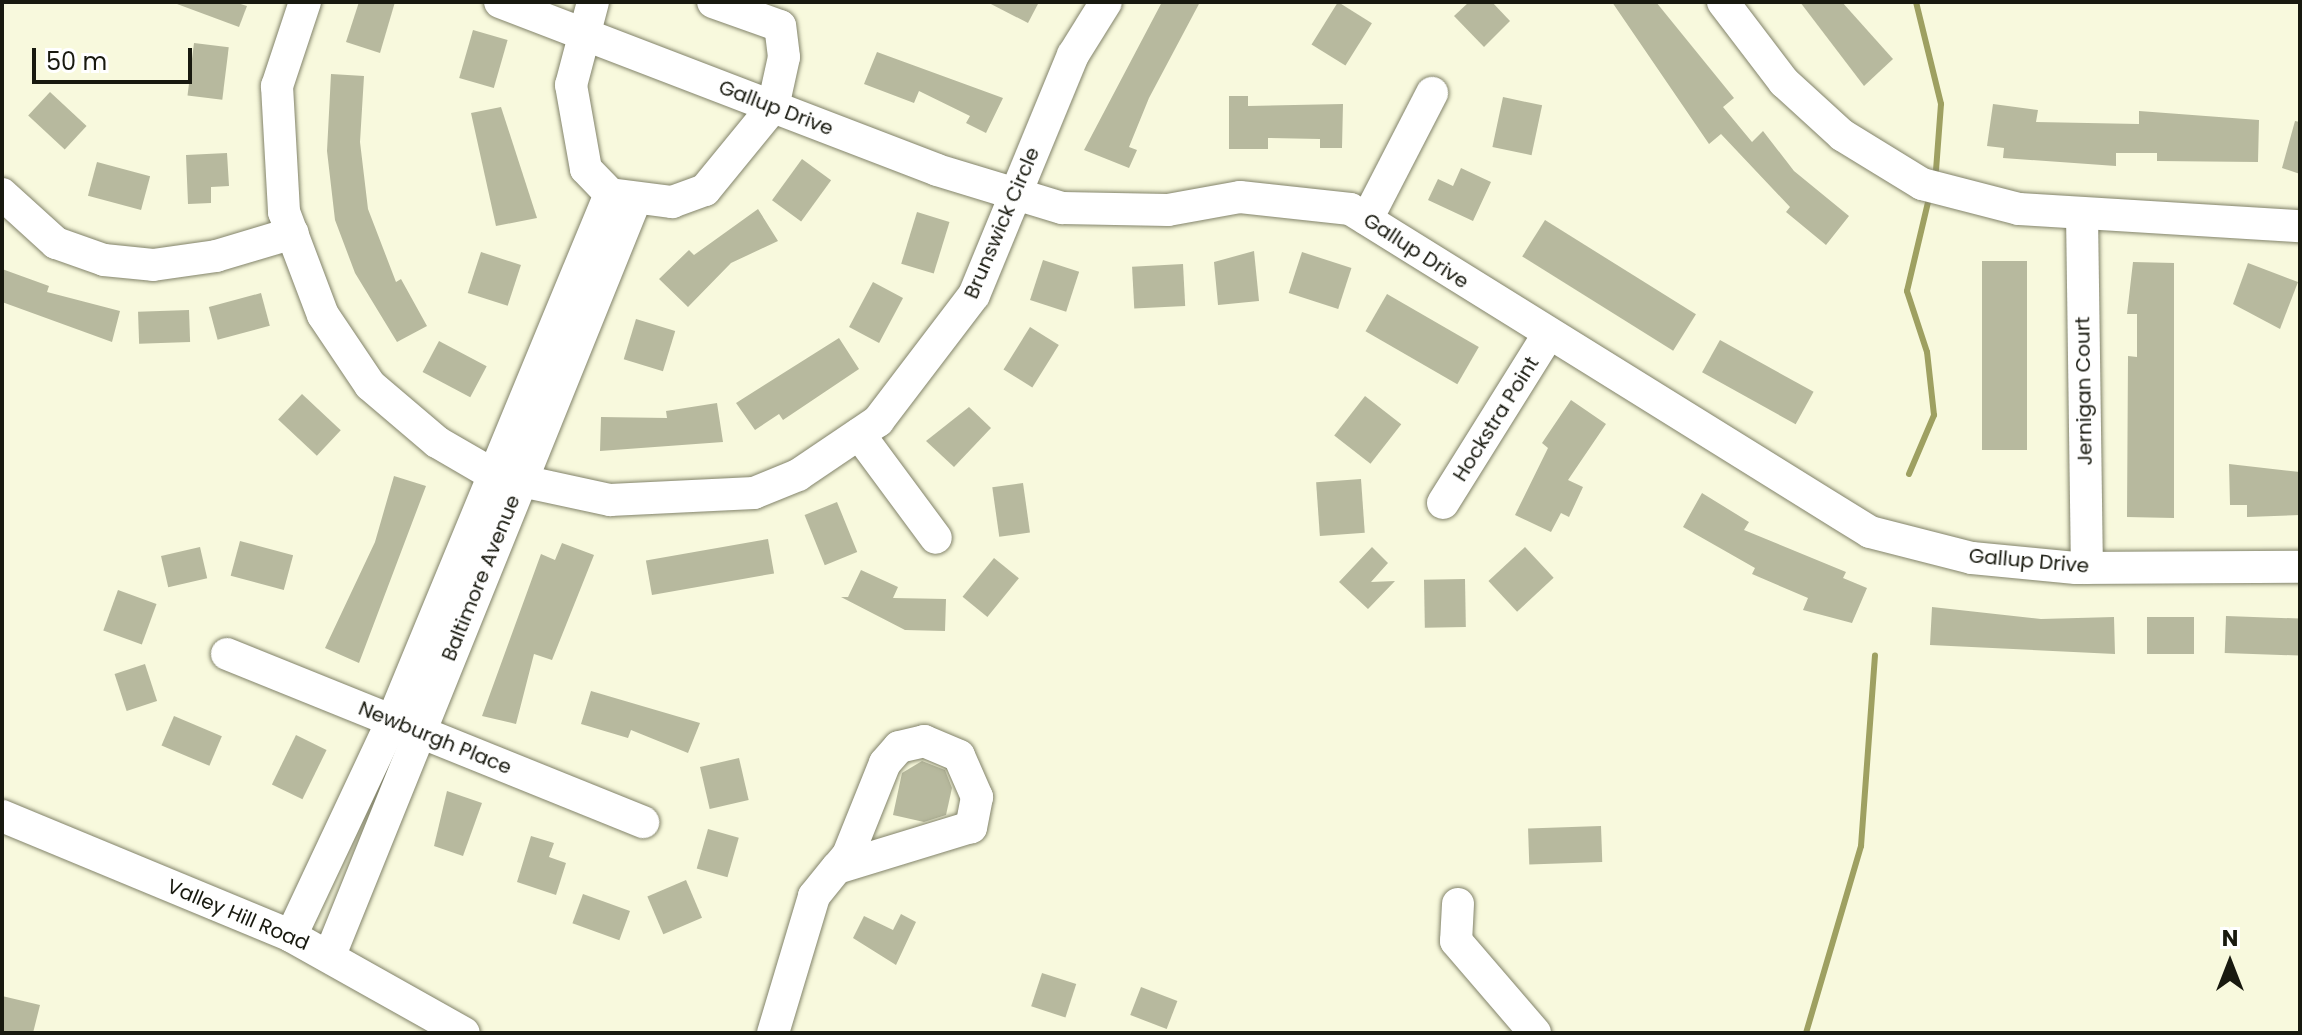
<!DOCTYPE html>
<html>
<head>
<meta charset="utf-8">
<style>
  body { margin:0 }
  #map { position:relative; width:2302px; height:1035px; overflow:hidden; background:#f8f9dd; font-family:Poppins,sans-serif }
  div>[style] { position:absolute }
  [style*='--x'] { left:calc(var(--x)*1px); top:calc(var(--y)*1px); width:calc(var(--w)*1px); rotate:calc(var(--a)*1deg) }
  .stream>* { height:6px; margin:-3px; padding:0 3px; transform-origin:3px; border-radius:3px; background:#9ea061 }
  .building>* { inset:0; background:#b7b99e; transform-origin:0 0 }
  .roads { filter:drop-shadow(0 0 2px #82836a) drop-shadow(0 0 2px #82836a) }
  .minor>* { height:32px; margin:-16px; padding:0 16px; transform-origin:16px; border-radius:16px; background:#fff }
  span { translate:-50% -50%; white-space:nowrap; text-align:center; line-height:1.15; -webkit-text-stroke:6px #fff; paint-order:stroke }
  .street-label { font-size:20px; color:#18190f }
  .frame { position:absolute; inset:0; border:4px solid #18190f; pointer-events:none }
  .north { position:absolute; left:2190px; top:923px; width:80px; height:80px; -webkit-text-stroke:6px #fff; paint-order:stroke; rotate:0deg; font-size:22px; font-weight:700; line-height:32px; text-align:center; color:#18190f }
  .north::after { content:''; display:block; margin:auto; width:28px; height:36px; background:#18190f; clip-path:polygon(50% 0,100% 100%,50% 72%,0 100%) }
  .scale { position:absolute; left:32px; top:48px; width:160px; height:36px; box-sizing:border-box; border:4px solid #18190f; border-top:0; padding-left:10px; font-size:24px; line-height:28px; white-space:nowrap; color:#18190f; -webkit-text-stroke:6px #fff; paint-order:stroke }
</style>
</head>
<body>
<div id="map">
  <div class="stream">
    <div style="--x:1916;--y:2;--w:105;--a:76.2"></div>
    <div style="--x:1941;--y:104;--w:66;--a:94.3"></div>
    <div style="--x:1909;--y:474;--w:64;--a:-67"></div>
    <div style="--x:1934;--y:415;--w:63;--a:-96.3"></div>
    <div style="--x:1927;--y:352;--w:64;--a:-108.2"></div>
    <div style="--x:1907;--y:291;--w:96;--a:-76.7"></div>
    <div style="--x:1806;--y:1033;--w:195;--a:-73.6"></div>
    <div style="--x:1861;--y:846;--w:191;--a:-85.8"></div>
  </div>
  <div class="building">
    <div style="clip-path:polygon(234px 2px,247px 6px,239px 27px,177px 4px)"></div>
    <div style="clip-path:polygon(359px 2px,395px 2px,380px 53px,346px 42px)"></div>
    <div style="clip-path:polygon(987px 2px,1039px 2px,1028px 23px)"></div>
    <div style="clip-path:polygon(1162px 2px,1200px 2px,1149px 98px,1129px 147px,1137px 150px,1129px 168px,1084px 150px)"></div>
    <div style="left:1338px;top:2px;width:40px;height:50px;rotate:32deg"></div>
    <div style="clip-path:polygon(1469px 2px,1492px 2px,1510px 21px,1484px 47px,1454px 16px)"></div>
    <div style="clip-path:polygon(1612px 2px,1656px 2px,1734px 98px,1723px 107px,1752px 142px,1763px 131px,1794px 171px,1849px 216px,1826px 245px,1786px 212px,1790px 207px,1721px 134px,1709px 144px)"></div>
    <div style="clip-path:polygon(1800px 2px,1842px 2px,1893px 59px,1864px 86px)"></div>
    <div style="left:473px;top:30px;width:36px;height:50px;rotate:16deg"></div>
    <div style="left:194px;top:43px;width:35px;height:53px;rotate:7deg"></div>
    <div style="clip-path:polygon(877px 52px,1003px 98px,986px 133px,966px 123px,970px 116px,919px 91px,914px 103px,864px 84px)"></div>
    <div style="clip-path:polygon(331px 74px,364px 76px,360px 142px,368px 209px,396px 282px,401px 279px,427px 326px,397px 342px,355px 273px,335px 220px,327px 151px)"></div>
    <div style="left:50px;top:92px;width:50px;height:32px;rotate:43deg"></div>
    <div style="clip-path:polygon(1229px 96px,1248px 96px,1248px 106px,1343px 104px,1342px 148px,1320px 148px,1320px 139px,1268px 138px,1268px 149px,1229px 149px)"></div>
    <div style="left:1503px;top:97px;width:40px;height:51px;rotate:12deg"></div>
    <div style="clip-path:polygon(1993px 104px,2038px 110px,2036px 122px,2139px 124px,2139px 111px,2259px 120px,2258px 162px,2157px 161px,2157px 153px,2116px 153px,2116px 166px,2003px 158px,2004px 148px,1987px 146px)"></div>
    <div style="clip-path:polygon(501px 107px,537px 218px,496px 226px,471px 113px)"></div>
    <div style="clip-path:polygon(2295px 121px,2300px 122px,2300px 174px,2282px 168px)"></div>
    <div style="clip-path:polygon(227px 153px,229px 186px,211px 187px,211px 203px,188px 204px,186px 155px)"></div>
    <div style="left:802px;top:159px;width:36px;height:51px;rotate:36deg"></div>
    <div style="left:97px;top:162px;width:55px;height:35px;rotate:15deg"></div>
    <div style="clip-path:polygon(1461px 168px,1491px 182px,1473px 221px,1428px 200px,1438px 179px,1453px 186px)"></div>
    <div style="clip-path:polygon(758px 209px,778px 241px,731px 263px,688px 307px,659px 279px,689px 250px,694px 255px)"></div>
    <div style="left:917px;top:212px;width:34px;height:54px;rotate:17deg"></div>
    <div style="left:1545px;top:220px;width:178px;height:43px;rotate:32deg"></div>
    <div style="clip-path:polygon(1254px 251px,1259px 301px,1218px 305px,1214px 262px)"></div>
    <div style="left:481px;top:252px;width:42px;height:43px;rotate:18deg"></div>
    <div style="left:1302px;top:252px;width:52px;height:43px;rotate:18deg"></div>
    <div style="left:1043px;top:260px;width:38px;height:42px;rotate:18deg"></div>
    <div style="left:1982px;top:261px;width:45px;height:189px"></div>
    <div style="clip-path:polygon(2133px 262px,2174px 263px,2174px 518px,2127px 517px,2128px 356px,2137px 357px,2137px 314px,2127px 314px)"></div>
    <div style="clip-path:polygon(2248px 263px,2298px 282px,2280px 329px,2233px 304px)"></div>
    <div style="left:1183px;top:264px;width:42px;height:51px;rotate:87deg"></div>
    <div style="clip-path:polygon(2px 269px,49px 286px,47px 292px,120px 311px,112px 342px,2px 302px)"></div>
    <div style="left:873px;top:282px;width:34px;height:51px;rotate:28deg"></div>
    <div style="left:261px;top:293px;width:34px;height:54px;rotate:75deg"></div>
    <div style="left:1387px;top:294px;width:106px;height:43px;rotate:30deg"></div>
    <div style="left:189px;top:310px;width:32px;height:51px;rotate:88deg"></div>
    <div style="left:636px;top:319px;width:41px;height:42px;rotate:17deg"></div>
    <div style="left:1030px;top:327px;width:34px;height:50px;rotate:32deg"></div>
    <div style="clip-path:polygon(839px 338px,859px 369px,783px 420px,779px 414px,755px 430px,736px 403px)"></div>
    <div style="left:1720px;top:340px;width:107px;height:37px;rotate:29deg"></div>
    <div style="left:439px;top:341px;width:54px;height:35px;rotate:28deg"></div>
    <div style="left:302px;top:394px;width:53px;height:35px;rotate:43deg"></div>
    <div style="left:1365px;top:396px;width:46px;height:50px;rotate:38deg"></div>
    <div style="clip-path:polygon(1571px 400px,1606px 424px,1568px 480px,1583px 487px,1569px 517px,1561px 513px,1551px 532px,1515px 515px,1548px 448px,1542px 443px)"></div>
    <div style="clip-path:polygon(717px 403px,723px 442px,600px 451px,601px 417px,667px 418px,666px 411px)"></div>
    <div style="clip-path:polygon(969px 407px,991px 428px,954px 467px,926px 441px)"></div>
    <div style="clip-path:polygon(2229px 464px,2300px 472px,2300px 515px,2247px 517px,2247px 505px,2230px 505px)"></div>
    <div style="clip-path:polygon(394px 476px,426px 486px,359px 663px,325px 648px,375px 542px)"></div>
    <div style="left:1361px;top:479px;width:54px;height:45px;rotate:86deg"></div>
    <div style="left:1023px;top:483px;width:50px;height:31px;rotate:82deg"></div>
    <div style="clip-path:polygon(1702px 493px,1749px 522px,1744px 530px,1846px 572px,1843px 578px,1867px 588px,1852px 623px,1803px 610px,1808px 598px,1752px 574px,1755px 568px,1683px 527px)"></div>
    <div style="left:837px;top:502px;width:54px;height:35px;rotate:68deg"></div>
    <div style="left:768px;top:539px;width:35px;height:124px;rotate:80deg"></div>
    <div style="left:240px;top:541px;width:55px;height:36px;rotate:15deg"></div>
    <div style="clip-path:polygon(562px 543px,594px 555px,552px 660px,534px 654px,516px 724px,482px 716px,541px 554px,555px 560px)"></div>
    <div style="left:200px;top:547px;width:32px;height:40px;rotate:77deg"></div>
    <div style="clip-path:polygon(1372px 547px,1388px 563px,1371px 582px,1395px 581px,1368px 609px,1339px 582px)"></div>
    <div style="left:1525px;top:547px;width:42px;height:50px;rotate:47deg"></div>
    <div style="left:994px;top:558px;width:32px;height:50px;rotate:39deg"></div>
    <div style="clip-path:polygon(861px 570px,898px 587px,893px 598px,946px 599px,945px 631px,905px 630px,841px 597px,848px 597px)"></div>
    <div style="left:1465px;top:579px;width:48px;height:41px;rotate:89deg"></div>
    <div style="left:118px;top:590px;width:41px;height:43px;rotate:20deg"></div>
    <div style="clip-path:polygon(1932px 607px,2041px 619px,2114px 617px,2115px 654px,1930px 645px)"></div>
    <div style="left:2226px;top:616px;width:74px;height:37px;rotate:2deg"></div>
    <div style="left:2194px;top:617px;width:37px;height:47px;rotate:90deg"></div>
    <div style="left:145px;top:664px;width:39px;height:32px;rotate:72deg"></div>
    <div style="clip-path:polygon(591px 691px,700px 723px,688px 753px,631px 730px,628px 738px,581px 724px)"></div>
    <div style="left:174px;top:716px;width:52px;height:32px;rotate:23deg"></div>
    <div style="left:296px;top:735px;width:34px;height:55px;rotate:26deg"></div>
    <div style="left:739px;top:758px;width:43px;height:40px;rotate:77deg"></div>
    <div style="clip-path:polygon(922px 761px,945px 770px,952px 788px,946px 815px,924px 822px,893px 815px,902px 773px)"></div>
    <div style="clip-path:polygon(447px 791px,482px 803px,463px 856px,434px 846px)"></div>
    <div style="left:1601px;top:826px;width:36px;height:73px;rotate:88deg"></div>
    <div style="left:708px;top:829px;width:32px;height:41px;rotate:16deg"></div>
    <div style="clip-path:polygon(531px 836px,554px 843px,549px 857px,566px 863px,556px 895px,517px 882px)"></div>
    <div style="left:686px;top:880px;width:41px;height:42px;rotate:67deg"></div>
    <div style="left:583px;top:894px;width:50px;height:31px;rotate:20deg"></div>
    <div style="clip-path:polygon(901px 914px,916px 922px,896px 965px,853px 938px,864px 916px,893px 930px)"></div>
    <div style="left:1042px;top:973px;width:36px;height:35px;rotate:18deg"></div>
    <div style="left:1141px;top:987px;width:39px;height:30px;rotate:21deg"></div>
    <div style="clip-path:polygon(2px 996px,40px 1005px,33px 1033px,2px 1033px)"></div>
  </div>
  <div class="roads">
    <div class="minor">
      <div style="--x:305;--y:2;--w:89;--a:108.4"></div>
      <div style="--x:277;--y:86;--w:126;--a:86.8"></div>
      <div style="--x:284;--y:212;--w:110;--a:69.3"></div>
      <div style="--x:323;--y:315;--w:84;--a:56.1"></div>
      <div style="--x:370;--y:385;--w:88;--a:40.4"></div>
      <div style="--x:437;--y:442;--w:66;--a:30.1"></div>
      <div style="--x:494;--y:475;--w:119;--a:12.2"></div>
      <div style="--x:610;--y:500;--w:144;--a:-2.8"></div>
      <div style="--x:754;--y:493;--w:48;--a:-22.2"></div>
      <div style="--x:798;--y:475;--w:97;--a:-34"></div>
      <div style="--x:878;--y:421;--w:158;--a:-52.7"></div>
      <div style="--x:974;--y:295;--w:260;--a:-67.6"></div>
      <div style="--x:1073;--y:55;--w:62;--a:-58.1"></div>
      <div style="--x:500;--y:2;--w:468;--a:21"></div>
      <div style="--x:937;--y:170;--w:131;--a:16.9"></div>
      <div style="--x:1062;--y:208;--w:106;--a:1.1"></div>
      <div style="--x:1168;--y:210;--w:73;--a:-10.2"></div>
      <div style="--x:1240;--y:197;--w:111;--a:6.2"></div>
      <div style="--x:1350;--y:209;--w:612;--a:31.85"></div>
      <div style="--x:1870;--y:532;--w:105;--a:14.3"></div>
      <div style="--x:1972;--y:558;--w:104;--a:5.5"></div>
      <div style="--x:2076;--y:568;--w:224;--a:-0.3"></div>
      <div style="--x:593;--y:2;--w:86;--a:104.8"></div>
      <div style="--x:571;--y:85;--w:85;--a:79.9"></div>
      <div style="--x:586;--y:169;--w:35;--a:46"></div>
      <div style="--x:610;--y:194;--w:63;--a:7.4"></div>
      <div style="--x:672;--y:202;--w:35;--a:-20"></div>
      <div style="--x:705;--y:190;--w:107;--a:-50.7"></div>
      <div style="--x:773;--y:107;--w:51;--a:-77.6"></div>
      <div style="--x:784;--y:57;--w:31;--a:-97"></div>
      <div style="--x:780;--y:26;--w:71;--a:-160.3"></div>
      <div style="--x:1723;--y:2;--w:101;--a:52.7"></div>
      <div style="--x:1784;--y:82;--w:79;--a:42.4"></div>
      <div style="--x:1842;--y:135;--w:94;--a:31.5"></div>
      <div style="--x:1922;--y:184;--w:100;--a:14.5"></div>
      <div style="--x:2019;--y:209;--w:282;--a:3.5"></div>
      <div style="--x:2;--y:194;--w:73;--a:42.2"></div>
      <div style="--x:56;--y:243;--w:51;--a:19.5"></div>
      <div style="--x:104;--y:260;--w:49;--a:5.8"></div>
      <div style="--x:153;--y:265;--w:64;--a:-8.1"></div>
      <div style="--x:216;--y:256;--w:80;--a:-16.6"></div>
      <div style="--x:2082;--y:214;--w:354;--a:89.2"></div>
      <div style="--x:1367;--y:219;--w:142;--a:-62.7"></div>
      <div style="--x:859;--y:434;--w:129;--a:53.5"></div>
      <div style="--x:1443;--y:503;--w:198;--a:-58"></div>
      <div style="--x:227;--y:654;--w:449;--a:22"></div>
      <div style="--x:2;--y:816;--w:313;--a:22.5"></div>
      <div style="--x:291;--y:936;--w:198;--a:29.3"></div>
      <div style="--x:1458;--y:904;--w:37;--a:93"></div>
      <div style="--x:1456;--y:941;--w:121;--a:49.3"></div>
      <div style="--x:291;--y:936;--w:238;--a:-64.8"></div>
      <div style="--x:392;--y:721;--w:570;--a:-67.53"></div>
      <div style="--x:330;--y:955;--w:813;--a:-67.98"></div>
      <div style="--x:773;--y:1033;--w:143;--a:-73.3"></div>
      <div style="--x:814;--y:896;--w:36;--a:-51"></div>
      <div style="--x:837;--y:868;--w:17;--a:-50"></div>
      <div style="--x:848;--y:855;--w:99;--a:-68.1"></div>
      <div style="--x:885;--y:763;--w:21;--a:-49"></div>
      <div style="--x:899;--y:747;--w:26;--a:-13"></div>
      <div style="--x:924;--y:741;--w:38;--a:23"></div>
      <div style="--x:959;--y:756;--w:45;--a:66.3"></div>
      <div style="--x:977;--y:797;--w:31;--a:101"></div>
      <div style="--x:971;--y:827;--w:140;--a:163"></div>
    </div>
  </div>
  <div class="street-label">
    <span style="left:776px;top:108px;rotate:21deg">Gallup Drive</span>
    <span style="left:1002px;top:223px;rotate:-67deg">Brunswick Circle</span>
    <span style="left:1416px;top:251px;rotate:33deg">Gallup Drive</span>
    <span style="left:2084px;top:391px;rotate:-91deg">Jernigan Court</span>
    <span style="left:1496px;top:419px;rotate:-58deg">Hockstra Point</span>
    <span style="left:2029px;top:561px;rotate:5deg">Gallup Drive</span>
    <span style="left:481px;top:578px;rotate:-68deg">Baltimore Avenue</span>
    <span style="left:435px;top:738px;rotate:22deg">Newburgh Place</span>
    <span style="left:238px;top:915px;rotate:23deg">Valley Hill Road</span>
  </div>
  <div class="frame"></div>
  <div class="north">N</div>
  <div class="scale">50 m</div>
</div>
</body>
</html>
